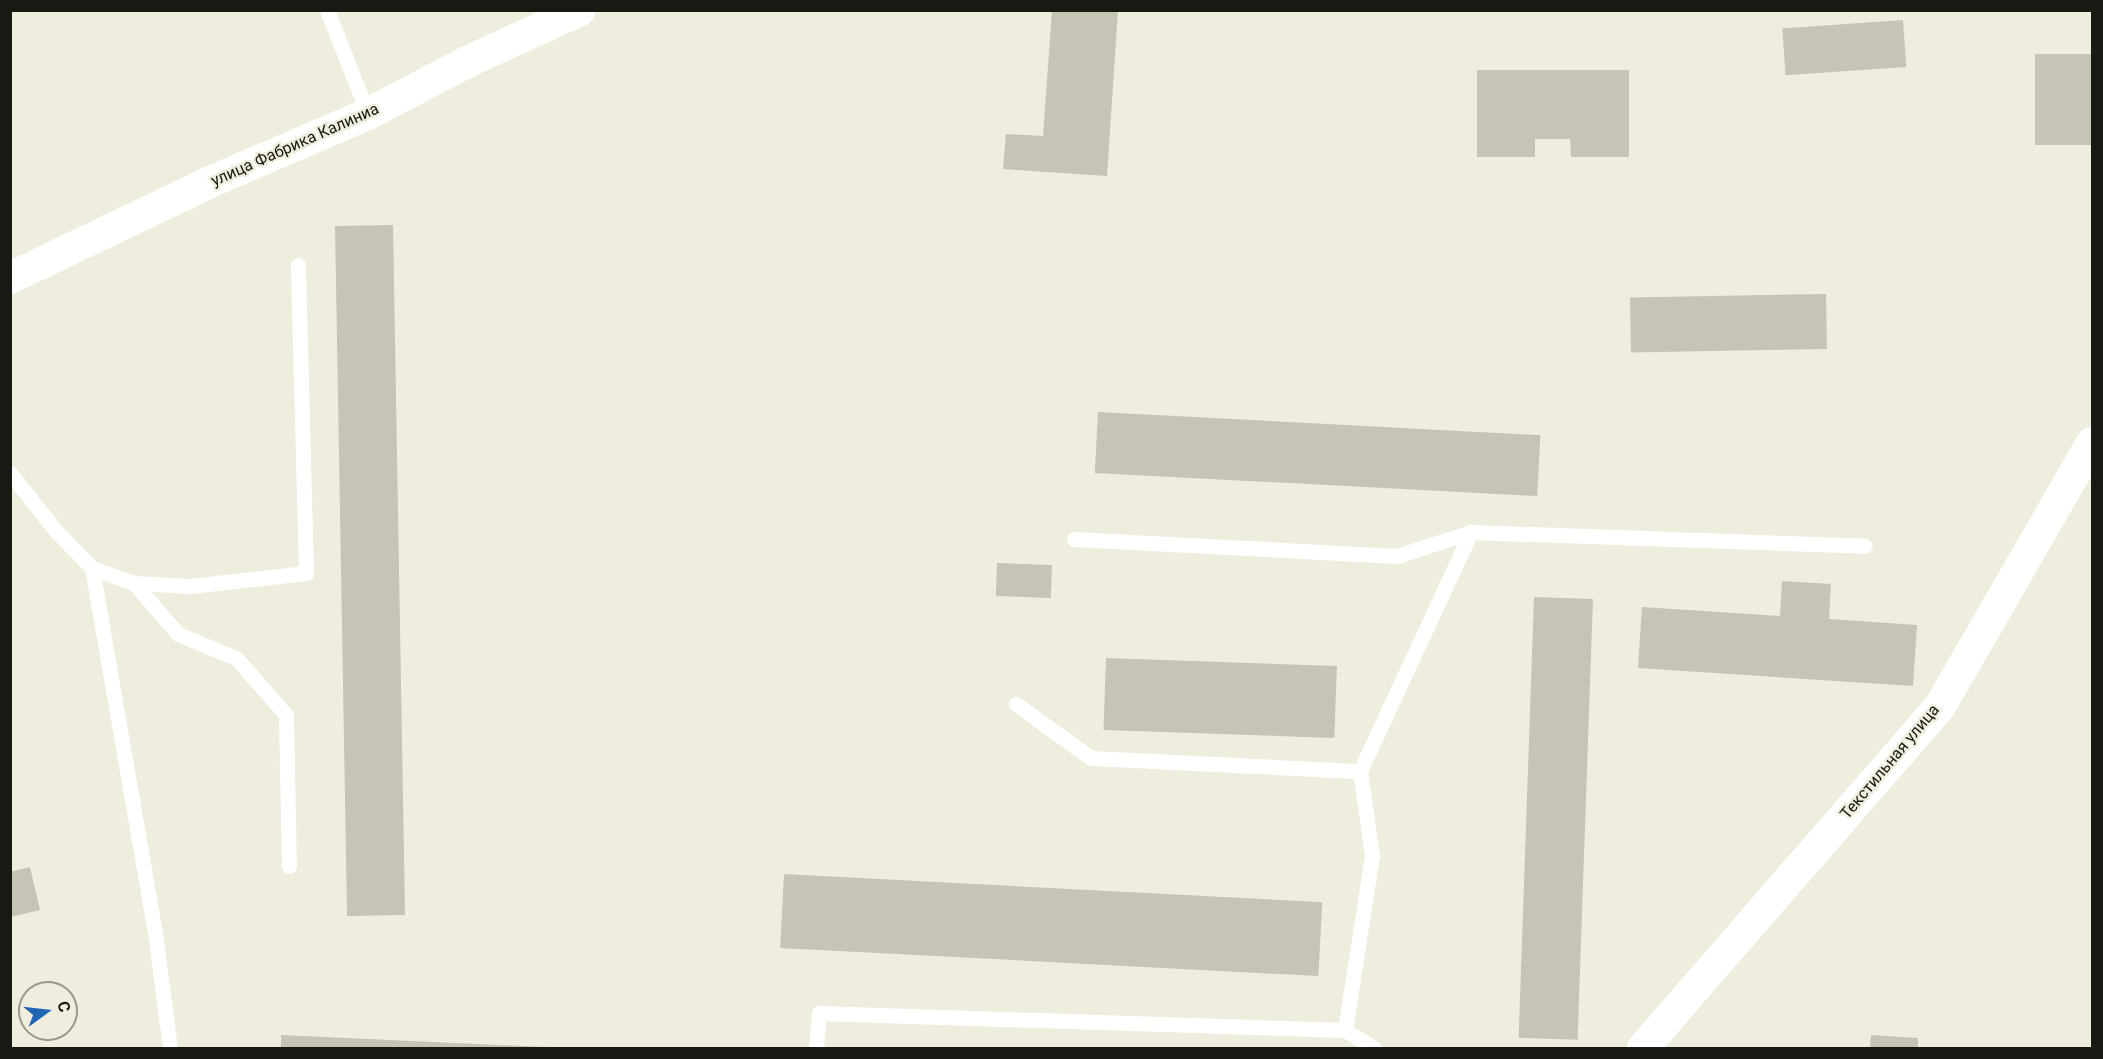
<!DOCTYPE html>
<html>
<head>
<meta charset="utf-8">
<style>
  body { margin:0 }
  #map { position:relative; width:2103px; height:1059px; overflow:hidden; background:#efeddd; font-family:Roboto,sans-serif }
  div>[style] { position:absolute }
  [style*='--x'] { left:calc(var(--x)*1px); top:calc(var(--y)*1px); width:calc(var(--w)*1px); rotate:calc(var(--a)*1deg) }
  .building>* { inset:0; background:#c6c4b5; transform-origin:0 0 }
  .service>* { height:15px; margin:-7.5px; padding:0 7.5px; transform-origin:7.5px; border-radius:7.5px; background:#fff }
  .minor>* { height:32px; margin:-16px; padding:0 16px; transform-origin:16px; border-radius:16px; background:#fff }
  span { translate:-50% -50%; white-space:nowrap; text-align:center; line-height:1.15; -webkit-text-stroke:4.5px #efeddd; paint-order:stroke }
  .street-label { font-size:16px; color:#191913 }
  .frame { position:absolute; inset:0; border:12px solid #191913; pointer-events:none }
  .north { position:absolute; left:18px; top:981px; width:60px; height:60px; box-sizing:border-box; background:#efeddd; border:2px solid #99988c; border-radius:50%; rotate:75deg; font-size:16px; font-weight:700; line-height:24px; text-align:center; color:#191913 }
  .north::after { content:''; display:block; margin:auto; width:21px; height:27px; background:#2064b4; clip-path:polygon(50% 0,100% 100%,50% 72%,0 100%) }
</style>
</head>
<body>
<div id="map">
  <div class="building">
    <div style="clip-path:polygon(1052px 10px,1118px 10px,1107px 176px,1003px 169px,1006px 134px,1043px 136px)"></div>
    <div style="left:1903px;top:20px;width:47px;height:121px;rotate:86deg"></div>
    <div style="left:2035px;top:54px;width:57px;height:91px"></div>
    <div style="clip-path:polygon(1477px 70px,1629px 70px,1629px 157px,1571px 157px,1570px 139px,1535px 139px,1535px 157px,1477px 157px)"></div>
    <div style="left:393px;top:225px;width:690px;height:58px;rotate:89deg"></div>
    <div style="left:1826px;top:294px;width:55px;height:196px;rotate:89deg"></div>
    <div style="left:1098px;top:412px;width:443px;height:61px;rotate:3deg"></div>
    <div style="left:997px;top:563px;width:55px;height:33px;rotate:2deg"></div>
    <div style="clip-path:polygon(1782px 581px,1831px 584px,1829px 619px,1917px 625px,1913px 686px,1638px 668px,1642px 607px,1780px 616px)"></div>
    <div style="left:1534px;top:597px;width:59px;height:441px;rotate:2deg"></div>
    <div style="left:1106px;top:658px;width:231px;height:72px;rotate:2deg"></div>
    <div style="clip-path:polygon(30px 867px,40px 910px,10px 917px,10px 872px)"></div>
    <div style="left:784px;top:874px;width:539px;height:74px;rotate:3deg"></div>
    <div style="clip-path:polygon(281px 1035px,545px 1047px,545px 1048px,281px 1048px)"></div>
    <div style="clip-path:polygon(1871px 1035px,1918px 1038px,1918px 1048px,1870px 1048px)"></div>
  </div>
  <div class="service">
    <div style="--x:327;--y:10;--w:112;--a:68.5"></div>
    <div style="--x:10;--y:473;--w:74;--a:51.6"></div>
    <div style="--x:56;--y:531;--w:52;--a:45.8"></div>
    <div style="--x:92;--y:568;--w:45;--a:19.7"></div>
    <div style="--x:134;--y:583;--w:56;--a:3.1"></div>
    <div style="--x:190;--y:586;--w:117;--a:-6.4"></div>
    <div style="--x:306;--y:573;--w:308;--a:-91.5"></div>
    <div style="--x:1074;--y:539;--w:323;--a:3"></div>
    <div style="--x:1397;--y:556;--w:78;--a:-18"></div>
    <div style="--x:1471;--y:532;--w:394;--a:2"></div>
    <div style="--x:92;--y:568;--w:376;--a:80.2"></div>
    <div style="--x:156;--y:939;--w:110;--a:82.7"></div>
    <div style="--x:134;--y:583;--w:67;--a:49.2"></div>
    <div style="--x:178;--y:634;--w:63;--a:22.5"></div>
    <div style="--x:236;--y:658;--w:76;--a:48.7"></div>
    <div style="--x:286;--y:715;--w:151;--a:88.9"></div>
    <div style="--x:1016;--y:704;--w:92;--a:35.8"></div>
    <div style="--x:1091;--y:758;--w:269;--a:2.8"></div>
    <div style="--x:1360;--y:771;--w:264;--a:-65.1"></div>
    <div style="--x:1345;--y:1030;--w:176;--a:-81.2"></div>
    <div style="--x:1372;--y:856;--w:86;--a:-98"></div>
    <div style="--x:816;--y:1048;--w:35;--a:-85"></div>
    <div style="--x:819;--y:1013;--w:526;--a:1.85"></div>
    <div style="--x:1345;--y:1030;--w:34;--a:32"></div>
  </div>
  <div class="minor">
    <div style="--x:10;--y:278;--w:229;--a:-25.6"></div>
    <div style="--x:217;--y:179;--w:164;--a:-23.3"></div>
    <div style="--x:368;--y:114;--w:112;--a:-27.7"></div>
    <div style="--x:467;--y:62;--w:124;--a:-24.7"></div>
    <div style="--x:1643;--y:1048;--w:451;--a:-49"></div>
    <div style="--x:1939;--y:708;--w:306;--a:-60"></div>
  </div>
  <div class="street-label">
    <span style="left:295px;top:145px;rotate:-24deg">улица Фабрика Калиниа</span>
    <span style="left:1890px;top:762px;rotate:-50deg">Текстильная улица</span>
  </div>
  <div class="frame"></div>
  <div class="north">С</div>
</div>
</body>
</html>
